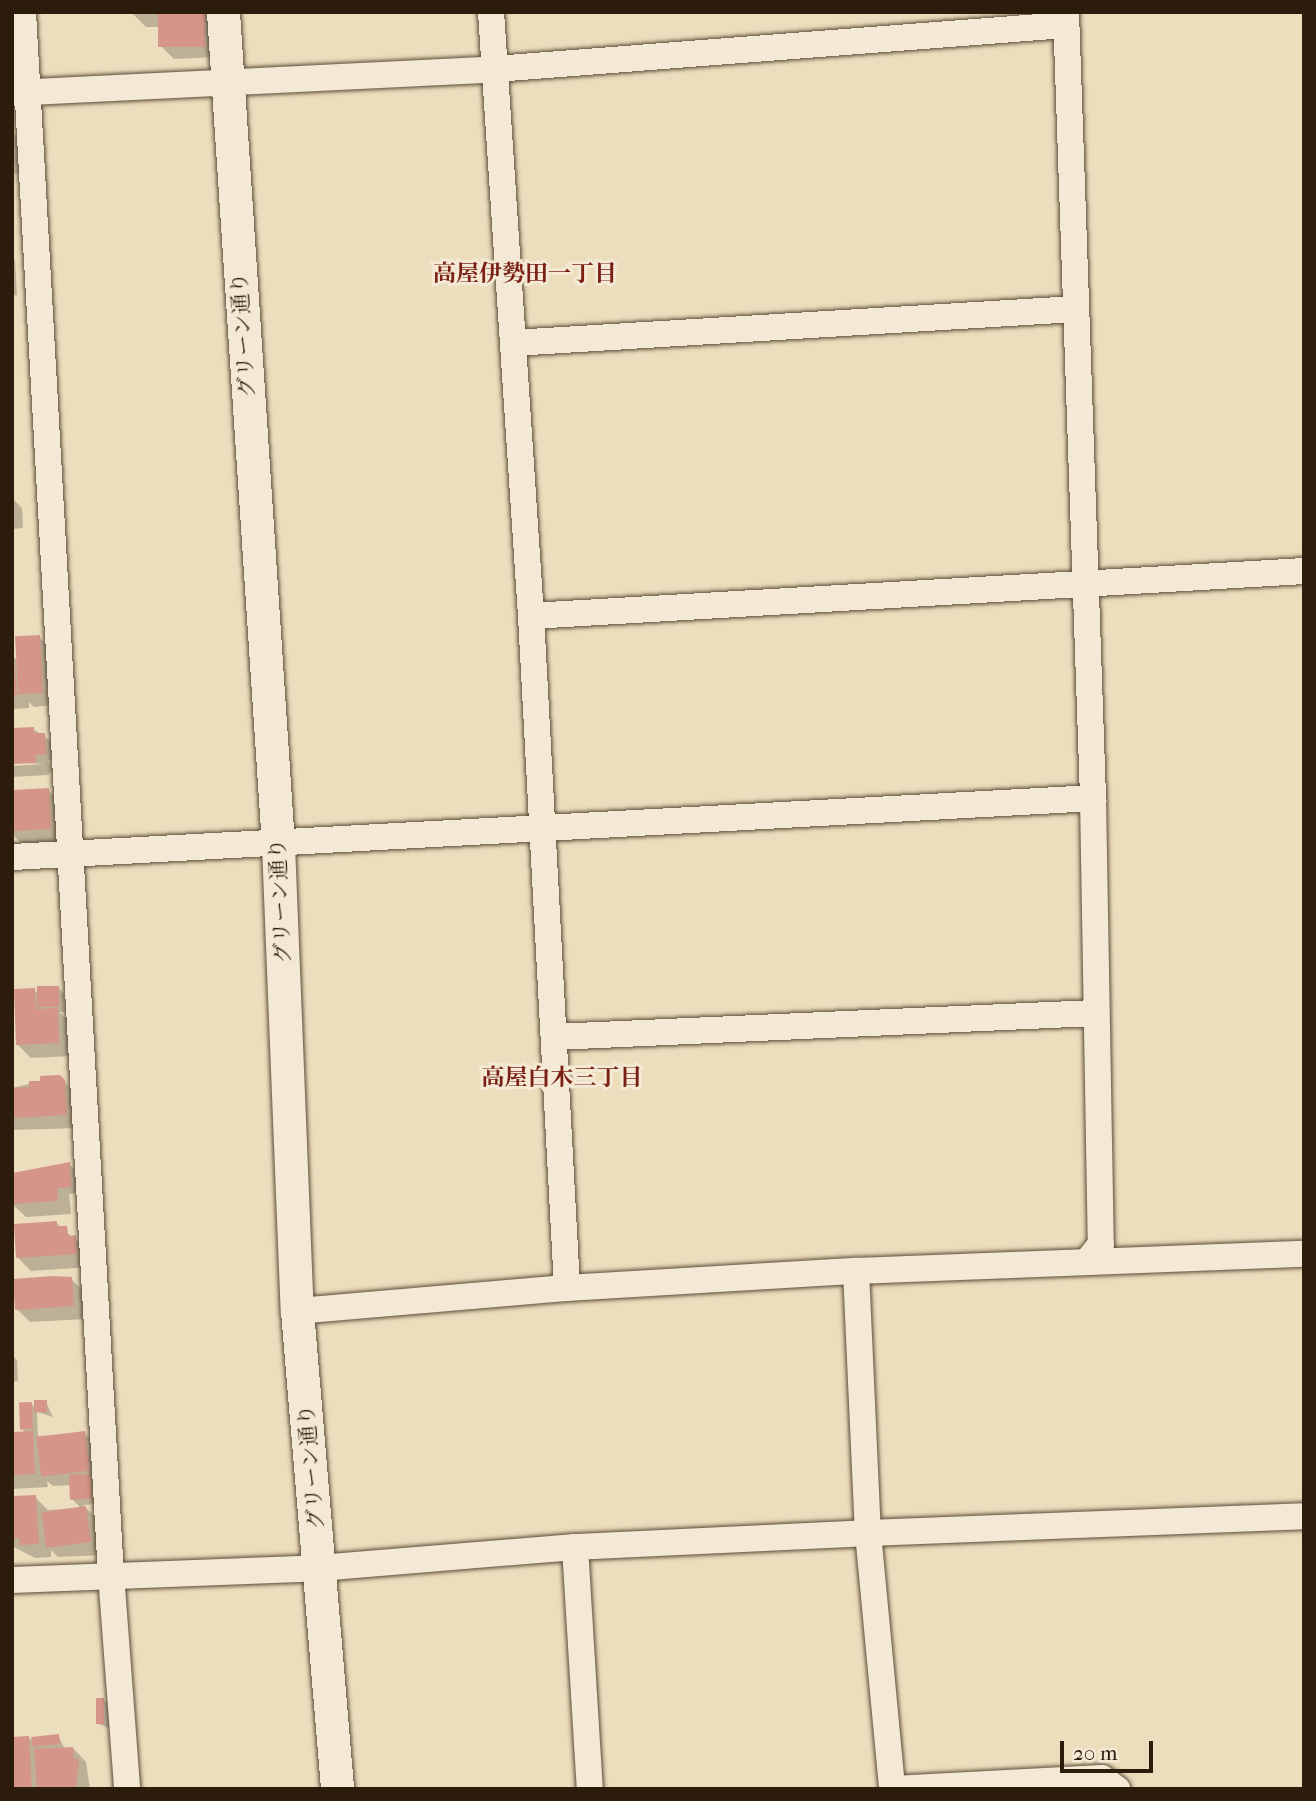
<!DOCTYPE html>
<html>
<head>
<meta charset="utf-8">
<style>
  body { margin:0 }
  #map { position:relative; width:1316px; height:1801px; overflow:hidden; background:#ecddbd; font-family:"IM FELL French Canon","Noto Serif JP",serif }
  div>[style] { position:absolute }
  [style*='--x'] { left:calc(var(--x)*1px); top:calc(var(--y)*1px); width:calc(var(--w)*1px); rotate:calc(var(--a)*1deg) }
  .shadow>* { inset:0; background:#0003 }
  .building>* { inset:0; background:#d59589; transform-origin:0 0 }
  .roads { filter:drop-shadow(0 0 2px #5c4c38) drop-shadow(0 0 2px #5c4c38) }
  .minor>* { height:26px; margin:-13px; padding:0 13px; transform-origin:13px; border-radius:13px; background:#f3e9d4 }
  .tertiary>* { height:33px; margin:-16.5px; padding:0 16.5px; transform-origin:16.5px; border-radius:16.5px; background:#f3e9d4 }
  span { translate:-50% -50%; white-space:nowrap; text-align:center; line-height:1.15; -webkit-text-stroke:6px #f3e9d4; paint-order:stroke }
  .street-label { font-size:21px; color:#2c1c0c }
  .neighbourhood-label { font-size:23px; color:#7a1f14; font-weight:700 }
  .frame { position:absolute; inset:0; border:14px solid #2c1c0c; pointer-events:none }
  .scale { position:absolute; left:1060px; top:1741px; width:93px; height:32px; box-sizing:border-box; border:4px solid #2c1c0c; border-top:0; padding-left:9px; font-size:21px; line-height:24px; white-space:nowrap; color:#2c1c0c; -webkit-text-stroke:5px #f3e9d4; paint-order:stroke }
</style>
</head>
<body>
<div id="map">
  <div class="shadow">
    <div style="clip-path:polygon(131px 12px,209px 12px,219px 57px,174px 59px,161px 46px,160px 27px,146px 27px)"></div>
    <div style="clip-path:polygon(12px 132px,21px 140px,23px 173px,12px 174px)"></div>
    <div style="clip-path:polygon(12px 257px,15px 260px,17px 295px,12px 296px)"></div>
    <div style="clip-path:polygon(12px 498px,22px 508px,23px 528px,12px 529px)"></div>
    <div style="clip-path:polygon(39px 637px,52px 651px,56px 705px,34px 707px,29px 702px,29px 708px,12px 709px,12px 656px,19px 661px)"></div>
    <div style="clip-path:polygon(33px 729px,51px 741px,52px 760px,48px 761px,53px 770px,48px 775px,12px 777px,12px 766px,44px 764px,12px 762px)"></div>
    <div style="clip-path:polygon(48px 790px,61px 803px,63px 841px,22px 844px,12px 834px,12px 792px)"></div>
    <div style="clip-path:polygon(58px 987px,64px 994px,65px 1012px,59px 1012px,71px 1023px,72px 1056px,31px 1058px,18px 1045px,34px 990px,39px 994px)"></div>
    <div style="clip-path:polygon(59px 1077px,77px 1095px,80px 1128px,12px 1130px,12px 1088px)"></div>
    <div style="clip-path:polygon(69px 1164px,75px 1170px,77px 1193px,69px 1194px,71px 1214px,26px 1217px,12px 1204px)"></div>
    <div style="clip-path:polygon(56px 1223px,89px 1251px,90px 1267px,31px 1271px,17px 1257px)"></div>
    <div style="clip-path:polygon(71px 1279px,85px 1292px,86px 1319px,30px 1322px,17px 1309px)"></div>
    <div style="clip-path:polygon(12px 1355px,17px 1360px,18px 1381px,12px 1382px)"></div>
    <div style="clip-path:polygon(46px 1402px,53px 1417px,37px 1412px,38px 1436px,84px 1433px,97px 1446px,97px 1504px,83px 1505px,99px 1521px,103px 1555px,58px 1557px,51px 1550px,51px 1557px,35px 1558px,12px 1546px,12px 1498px,35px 1497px,48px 1510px,81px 1508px,72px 1499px,71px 1485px,53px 1486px,47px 1481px,48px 1487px,12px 1489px,12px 1433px,26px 1433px,22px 1429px,31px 1404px,36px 1409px)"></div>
    <div style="clip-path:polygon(104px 1700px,110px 1706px,111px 1729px,99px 1724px)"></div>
    <div style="clip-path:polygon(58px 1736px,65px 1749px,73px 1748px,86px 1762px,90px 1789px,12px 1789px,29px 1738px,34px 1743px)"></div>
  </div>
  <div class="building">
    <div style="left:158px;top:12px;width:47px;height:35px"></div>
    <div style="left:40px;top:635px;width:58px;height:25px;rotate:87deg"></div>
    <div style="clip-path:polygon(14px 656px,17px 695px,12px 695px,12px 657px)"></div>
    <div style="clip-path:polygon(34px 727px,34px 733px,45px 733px,47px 755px,35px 755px,36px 763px,12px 764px,12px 728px)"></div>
    <div style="left:49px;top:788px;width:41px;height:37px;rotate:87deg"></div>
    <div style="left:37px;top:986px;width:22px;height:21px"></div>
    <div style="clip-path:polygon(35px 988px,36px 1009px,58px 1008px,59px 1043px,16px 1045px,14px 989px)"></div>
    <div style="clip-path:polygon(60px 1075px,65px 1080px,67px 1115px,12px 1118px,12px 1088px,29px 1087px,29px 1081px,40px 1081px,40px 1076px)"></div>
    <div style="clip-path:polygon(70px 1162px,71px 1187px,57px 1188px,58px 1201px,12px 1204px,12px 1173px)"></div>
    <div style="clip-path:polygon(57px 1221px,57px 1226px,67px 1226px,68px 1236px,76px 1235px,77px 1254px,16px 1258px,14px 1224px)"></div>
    <div style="clip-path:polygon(52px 1276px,72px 1277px,74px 1306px,15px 1310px,13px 1279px)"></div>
    <div style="left:47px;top:1400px;width:12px;height:13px;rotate:90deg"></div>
    <div style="left:32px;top:1402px;width:27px;height:13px;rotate:88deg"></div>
    <div style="left:33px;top:1431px;width:43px;height:21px;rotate:87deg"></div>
    <div style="left:85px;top:1431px;width:40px;height:49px;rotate:83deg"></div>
    <div style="left:91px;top:1474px;width:25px;height:22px;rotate:88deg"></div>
    <div style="clip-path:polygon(36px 1495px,39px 1544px,20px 1545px,19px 1538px,12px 1538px,12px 1496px)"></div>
    <div style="left:86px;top:1506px;width:36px;height:45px;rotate:82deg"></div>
    <div style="left:96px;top:1698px;width:8px;height:26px"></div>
    <div style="left:59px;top:1734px;width:10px;height:28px;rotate:84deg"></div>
    <div style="clip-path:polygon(29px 1736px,32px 1789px,12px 1789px,12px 1737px)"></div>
    <div style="clip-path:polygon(73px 1747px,74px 1759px,79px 1759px,76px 1789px,37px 1789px,34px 1749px)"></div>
  </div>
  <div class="roads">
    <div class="minor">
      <div style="--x:23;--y:12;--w:1564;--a:86.78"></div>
      <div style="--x:111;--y:1574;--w:216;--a:85.7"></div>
      <div style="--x:491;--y:12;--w:605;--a:86.21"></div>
      <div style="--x:531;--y:616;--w:673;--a:86.93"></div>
      <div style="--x:567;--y:1288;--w:289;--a:-3.4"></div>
      <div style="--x:856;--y:1271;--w:448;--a:-2.2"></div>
      <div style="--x:1066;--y:12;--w:786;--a:88.03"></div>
      <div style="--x:1093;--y:798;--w:446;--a:89"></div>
      <div style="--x:1101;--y:1244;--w:22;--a:129"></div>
      <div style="--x:12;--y:93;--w:484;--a:-2.8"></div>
      <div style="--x:495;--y:69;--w:573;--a:-4.41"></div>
      <div style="--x:513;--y:343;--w:564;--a:-3.46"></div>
      <div style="--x:531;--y:616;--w:774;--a:-3.33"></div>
      <div style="--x:12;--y:857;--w:1083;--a:-3.12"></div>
      <div style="--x:554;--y:1037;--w:542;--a:-2.54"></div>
      <div style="--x:856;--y:1271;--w:262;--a:87.4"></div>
      <div style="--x:868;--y:1533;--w:257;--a:84.6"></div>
      <div style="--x:297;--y:1311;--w:271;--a:-4.9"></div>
      <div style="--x:575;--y:1547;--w:242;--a:86.5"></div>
      <div style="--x:12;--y:1580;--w:307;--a:-2.2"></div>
      <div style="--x:319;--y:1568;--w:257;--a:-4.7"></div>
      <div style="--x:575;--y:1547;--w:293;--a:-2.7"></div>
      <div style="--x:868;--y:1533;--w:436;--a:-2.2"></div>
      <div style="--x:893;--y:1789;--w:209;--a:-3"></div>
      <div style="--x:1102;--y:1778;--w:19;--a:36"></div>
    </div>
    <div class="tertiary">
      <div style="--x:223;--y:12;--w:835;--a:86.22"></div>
      <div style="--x:278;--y:845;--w:466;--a:87.7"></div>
      <div style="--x:297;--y:1311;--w:480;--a:85.2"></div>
    </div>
  </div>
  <div class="street-label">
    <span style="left:243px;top:335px;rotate:-94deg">グリーン通り</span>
    <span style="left:280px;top:901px;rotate:-93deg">グリーン通り</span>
    <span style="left:311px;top:1467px;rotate:-95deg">グリーン通り</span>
  </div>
  <div class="neighbourhood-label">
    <span style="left:525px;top:274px">高屋伊勢田一丁目</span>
    <span style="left:562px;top:1078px">高屋白木三丁目</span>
  </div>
  <div class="frame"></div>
  <div class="scale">20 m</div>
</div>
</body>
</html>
